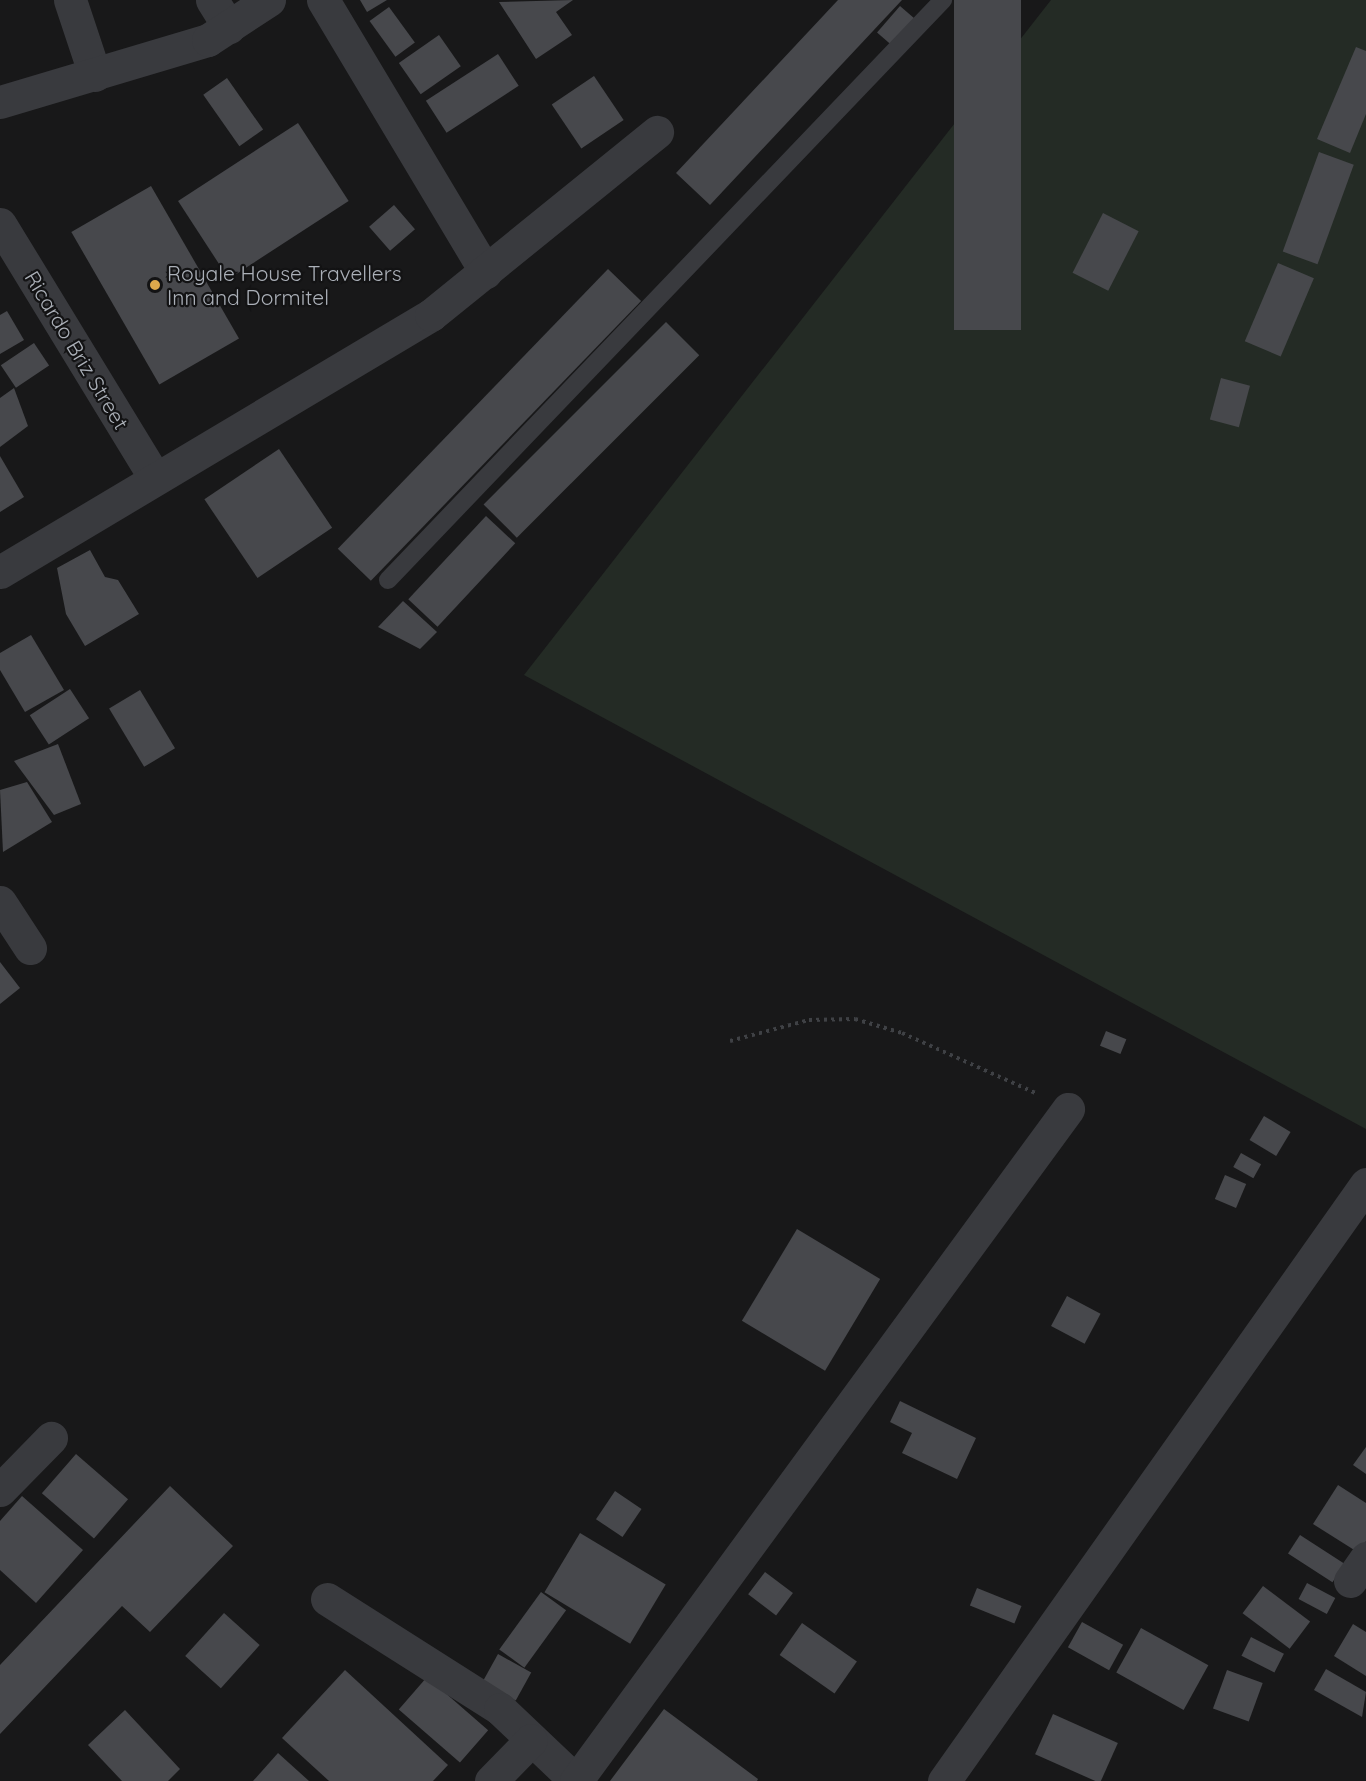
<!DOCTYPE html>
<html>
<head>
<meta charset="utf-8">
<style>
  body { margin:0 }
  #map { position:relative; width:1366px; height:1781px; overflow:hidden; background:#181819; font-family:Quicksand,sans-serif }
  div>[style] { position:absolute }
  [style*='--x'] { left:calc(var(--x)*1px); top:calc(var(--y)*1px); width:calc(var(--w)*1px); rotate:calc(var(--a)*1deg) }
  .green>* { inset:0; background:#242b25 }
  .building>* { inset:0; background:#47484c; transform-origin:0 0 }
  .path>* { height:4px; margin-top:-2px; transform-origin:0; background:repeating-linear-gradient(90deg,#3f4145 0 3px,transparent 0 7.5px) }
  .service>* { height:18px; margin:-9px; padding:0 9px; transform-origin:9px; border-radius:9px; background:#393a3e }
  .minor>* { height:33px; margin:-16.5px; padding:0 16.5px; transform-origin:16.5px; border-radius:16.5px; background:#393a3e }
  .dots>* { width:16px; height:16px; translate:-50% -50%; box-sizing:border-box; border:3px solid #131314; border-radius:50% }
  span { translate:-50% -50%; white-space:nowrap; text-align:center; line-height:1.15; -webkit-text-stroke:4.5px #131314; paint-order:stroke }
  .poi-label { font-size:21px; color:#abb0b8 }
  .left { translate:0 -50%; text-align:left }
  .street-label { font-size:21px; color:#abb0b8 }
</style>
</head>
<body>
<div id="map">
  <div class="green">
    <div style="clip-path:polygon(1051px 0,1366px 0,1366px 1129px,524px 675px)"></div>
  </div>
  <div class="building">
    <div style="clip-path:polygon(360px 0,387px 0,367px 12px)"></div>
    <div style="clip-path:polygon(573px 0,556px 12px,572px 35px,536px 59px,499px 2px)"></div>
    <div style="clip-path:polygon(838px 0,902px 0,710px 205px,676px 173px)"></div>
    <div style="left:954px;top:0;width:67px;height:330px"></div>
    <div style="left:900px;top:6px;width:23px;height:35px;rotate:41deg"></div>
    <div style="left:389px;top:7px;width:44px;height:24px;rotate:54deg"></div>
    <div style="left:439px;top:35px;width:38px;height:49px;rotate:55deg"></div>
    <div style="clip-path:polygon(1356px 47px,1366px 51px,1366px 114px,1350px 153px,1317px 139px)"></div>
    <div style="left:498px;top:54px;width:38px;height:86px;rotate:57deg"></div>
    <div style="left:594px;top:76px;width:53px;height:51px;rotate:56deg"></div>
    <div style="left:227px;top:78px;width:63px;height:29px;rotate:55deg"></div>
    <div style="left:298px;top:123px;width:93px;height:143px;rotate:57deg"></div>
    <div style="left:1319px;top:152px;width:37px;height:106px;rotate:20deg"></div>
    <div style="left:151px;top:186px;width:176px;height:92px;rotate:60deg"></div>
    <div style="left:394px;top:205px;width:32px;height:33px;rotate:49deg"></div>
    <div style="left:1103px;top:213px;width:40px;height:67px;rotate:27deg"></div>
    <div style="left:1278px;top:263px;width:39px;height:85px;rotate:23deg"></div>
    <div style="left:608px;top:269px;width:46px;height:389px;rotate:44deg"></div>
    <div style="clip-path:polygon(7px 311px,24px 340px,0 354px,0 315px)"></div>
    <div style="left:666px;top:322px;width:47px;height:258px;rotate:45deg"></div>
    <div style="left:34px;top:343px;width:27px;height:40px;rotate:56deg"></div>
    <div style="left:1221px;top:378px;width:30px;height:43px;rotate:15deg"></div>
    <div style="clip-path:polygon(14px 388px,28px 426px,0 447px,0 398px)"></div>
    <div style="left:279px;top:449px;width:95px;height:90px;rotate:56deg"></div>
    <div style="clip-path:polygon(0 456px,24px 497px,0 512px)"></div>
    <div style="left:486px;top:516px;width:40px;height:114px;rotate:43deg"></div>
    <div style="clip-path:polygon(90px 550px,105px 577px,118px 580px,139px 614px,85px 646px,66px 614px,57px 568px)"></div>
    <div style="clip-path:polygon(403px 601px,437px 632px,420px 649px,378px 627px)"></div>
    <div style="clip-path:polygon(31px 635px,64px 690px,25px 712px,0 670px,0 653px)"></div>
    <div style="left:70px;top:689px;width:35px;height:48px;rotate:57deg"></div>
    <div style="left:140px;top:690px;width:68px;height:36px;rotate:59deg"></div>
    <div style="clip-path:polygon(58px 744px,81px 804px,54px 815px,14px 761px)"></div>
    <div style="clip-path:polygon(27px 782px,52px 822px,3px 852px,0 790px)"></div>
    <div style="clip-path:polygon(0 962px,20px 988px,0 1004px)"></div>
    <div style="left:1106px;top:1031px;width:22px;height:16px;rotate:22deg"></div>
    <div style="left:1264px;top:1116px;width:31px;height:28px;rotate:31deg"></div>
    <div style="left:1241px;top:1153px;width:23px;height:16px;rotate:29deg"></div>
    <div style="left:1225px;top:1175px;width:23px;height:26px;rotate:23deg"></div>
    <div style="left:797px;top:1229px;width:97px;height:107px;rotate:31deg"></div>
    <div style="left:1067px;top:1296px;width:38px;height:34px;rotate:28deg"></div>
    <div style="clip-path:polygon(900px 1401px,976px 1438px,957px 1479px,902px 1453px,912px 1433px,890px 1422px)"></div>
    <div style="clip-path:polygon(1366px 1447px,1366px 1474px,1353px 1465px)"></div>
    <div style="left:76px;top:1454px;width:69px;height:52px;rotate:41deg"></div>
    <div style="clip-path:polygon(1338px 1485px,1366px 1503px,1366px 1541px,1359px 1553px,1313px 1524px)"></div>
    <div style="clip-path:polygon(170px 1486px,233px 1546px,150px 1632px,122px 1606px,0 1734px,0 1665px)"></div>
    <div style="left:615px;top:1491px;width:32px;height:34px;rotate:34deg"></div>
    <div style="clip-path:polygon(22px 1496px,83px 1550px,36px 1603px,0 1570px,0 1521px)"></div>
    <div style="left:580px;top:1533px;width:100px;height:69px;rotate:31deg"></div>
    <div style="left:1300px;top:1535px;width:53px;height:22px;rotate:33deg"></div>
    <div style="left:765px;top:1572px;width:35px;height:28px;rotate:37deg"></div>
    <div style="left:1307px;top:1583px;width:32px;height:18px;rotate:28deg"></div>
    <div style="left:1263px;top:1586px;width:59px;height:34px;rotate:37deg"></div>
    <div style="left:977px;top:1588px;width:48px;height:19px;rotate:22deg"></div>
    <div style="left:541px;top:1592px;width:31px;height:71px;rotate:36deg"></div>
    <div style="left:224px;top:1613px;width:48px;height:58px;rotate:42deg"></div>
    <div style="left:1082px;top:1622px;width:47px;height:29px;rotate:29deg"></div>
    <div style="left:802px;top:1623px;width:67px;height:39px;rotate:35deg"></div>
    <div style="clip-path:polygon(1353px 1624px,1366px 1632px,1366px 1676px,1334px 1656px)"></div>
    <div style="left:1141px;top:1628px;width:77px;height:51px;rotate:29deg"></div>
    <div style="left:1251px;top:1637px;width:37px;height:21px;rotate:27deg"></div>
    <div style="left:498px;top:1654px;width:38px;height:32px;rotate:29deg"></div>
    <div style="clip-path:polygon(1326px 1669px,1366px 1692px,1362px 1717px,1314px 1690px)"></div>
    <div style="clip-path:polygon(345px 1670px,448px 1765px,433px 1781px,329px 1781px,282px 1738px)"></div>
    <div style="left:1227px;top:1670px;width:38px;height:41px;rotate:20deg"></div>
    <div style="left:427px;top:1677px;width:81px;height:43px;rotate:41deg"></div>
    <div style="clip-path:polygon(664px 1709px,758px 1779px,757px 1781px,610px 1781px)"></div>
    <div style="clip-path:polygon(125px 1710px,180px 1769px,168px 1781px,122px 1781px,88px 1745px)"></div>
    <div style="left:1053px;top:1714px;width:71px;height:44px;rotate:24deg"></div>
    <div style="clip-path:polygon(278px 1753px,309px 1781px,253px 1781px)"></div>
  </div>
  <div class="path">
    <div style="--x:730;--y:1041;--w:82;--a:-14.9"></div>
    <div style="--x:809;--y:1020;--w:46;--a:-1.2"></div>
    <div style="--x:855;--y:1019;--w:49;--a:16.6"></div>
    <div style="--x:902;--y:1033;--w:149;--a:24.2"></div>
  </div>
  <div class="service">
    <div style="--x:388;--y:580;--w:803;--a:-46.26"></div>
  </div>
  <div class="minor">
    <div style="--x:70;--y:0;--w:79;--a:71.6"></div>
    <div style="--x:212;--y:0;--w:32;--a:58"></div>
    <div style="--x:323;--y:0;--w:317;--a:59.1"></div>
    <div style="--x:0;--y:102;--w:217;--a:-16.6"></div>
    <div style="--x:208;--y:40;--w:73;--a:-33.3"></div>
    <div style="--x:0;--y:224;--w:295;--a:58.6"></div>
    <div style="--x:0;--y:572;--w:502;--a:-30.81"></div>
    <div style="--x:431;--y:315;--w:291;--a:-39"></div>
    <div style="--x:0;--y:902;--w:55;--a:56.9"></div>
    <div style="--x:0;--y:1490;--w:73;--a:-45.6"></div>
    <div style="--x:1350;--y:1581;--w:28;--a:-55"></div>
    <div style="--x:327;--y:1599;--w:205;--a:32.4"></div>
    <div style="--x:500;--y:1709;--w:105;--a:43.5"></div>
    <div style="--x:491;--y:1781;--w:57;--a:-45.7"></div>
    <div style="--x:576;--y:1781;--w:833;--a:-53.79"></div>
    <div style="--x:944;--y:1781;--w:731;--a:-54.74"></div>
  </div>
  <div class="dots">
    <div style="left:155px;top:285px;background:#dda84c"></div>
  </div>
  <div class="poi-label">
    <span class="left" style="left:167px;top:285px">Royale House Travellers<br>Inn and Dormitel</span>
  </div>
  <div class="street-label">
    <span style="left:77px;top:350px;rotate:59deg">Ricardo Briz Street</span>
  </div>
</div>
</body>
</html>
